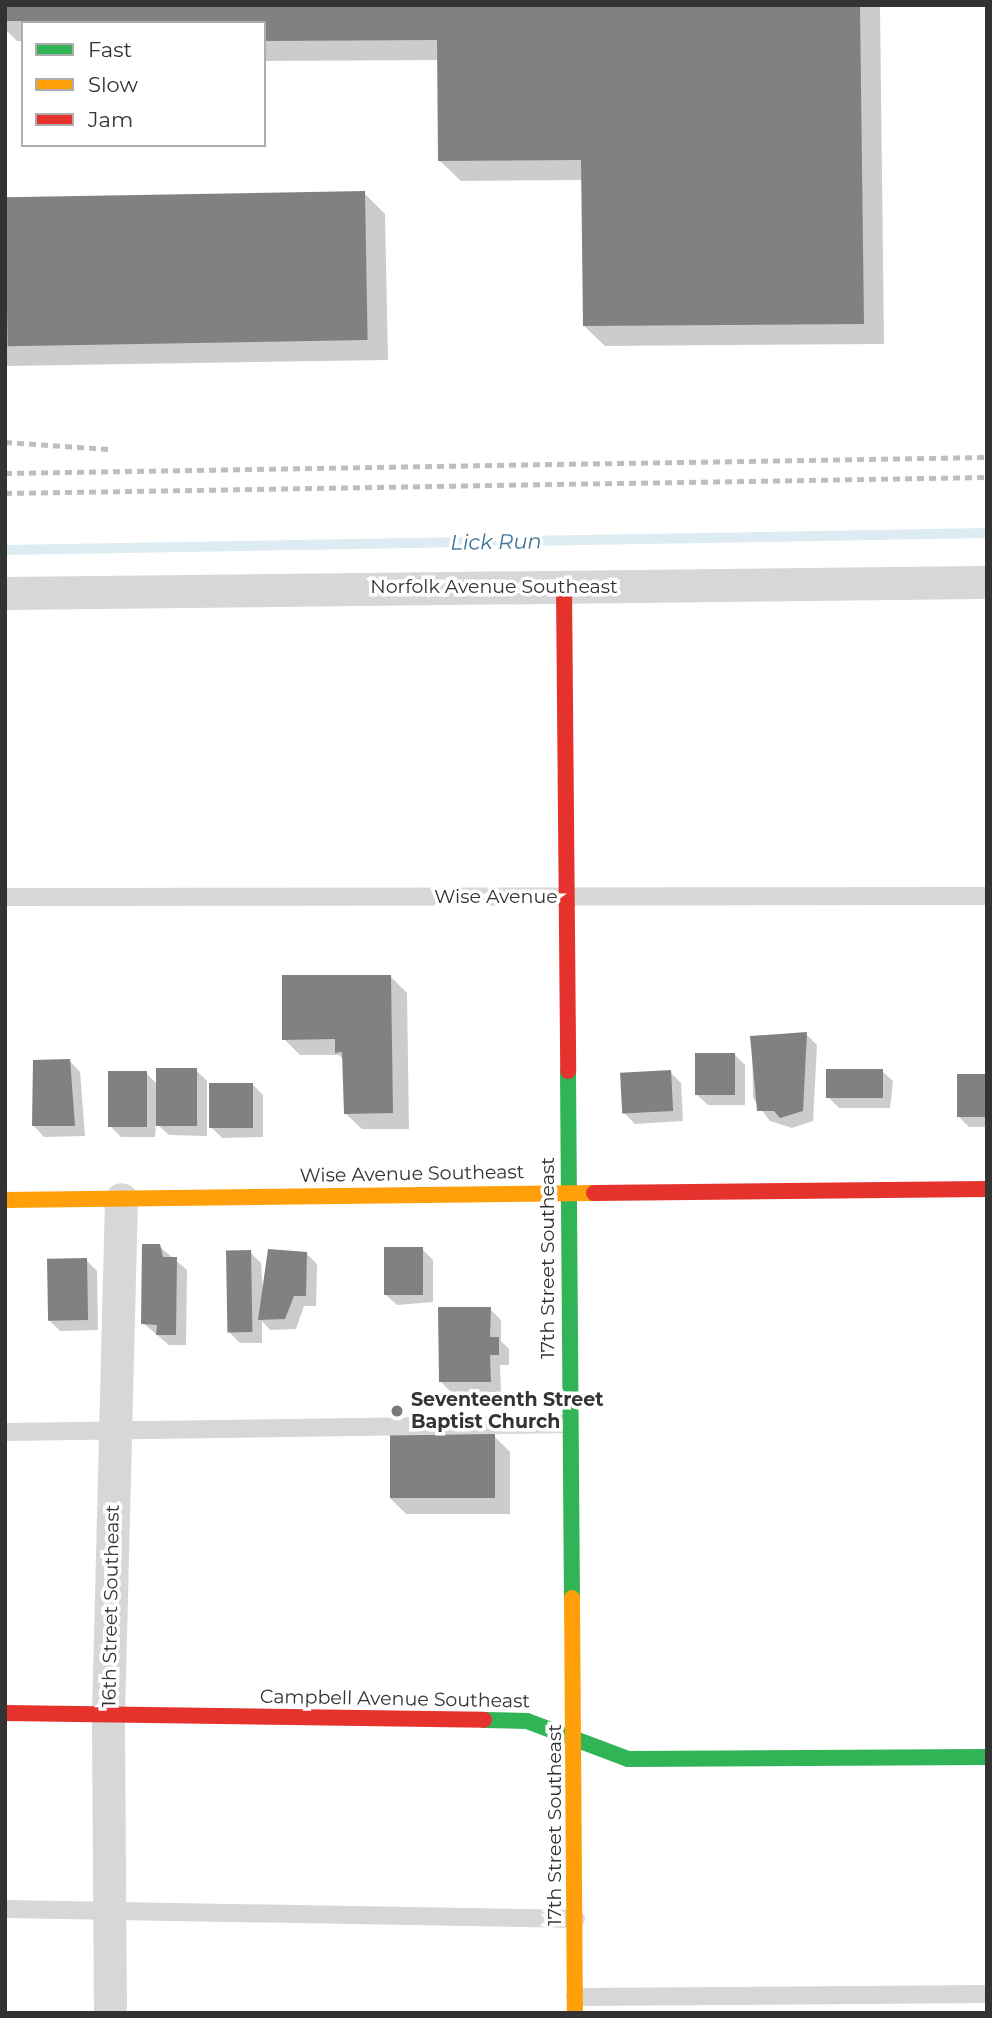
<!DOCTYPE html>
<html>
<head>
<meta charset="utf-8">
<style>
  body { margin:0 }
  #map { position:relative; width:992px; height:2018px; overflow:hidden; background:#fff; font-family:Montserrat,sans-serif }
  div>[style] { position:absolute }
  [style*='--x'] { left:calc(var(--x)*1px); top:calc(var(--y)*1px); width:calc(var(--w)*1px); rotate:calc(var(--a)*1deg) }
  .shadow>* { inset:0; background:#0003 }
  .stream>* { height:10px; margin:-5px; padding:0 5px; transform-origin:5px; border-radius:5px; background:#ddebf3 }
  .building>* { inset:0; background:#818181; transform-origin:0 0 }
  .lane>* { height:18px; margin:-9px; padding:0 9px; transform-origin:9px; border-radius:9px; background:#d7d7d7 }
  .street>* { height:33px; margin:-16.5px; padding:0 16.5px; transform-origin:16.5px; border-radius:16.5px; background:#d7d7d7 }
  .fast>* { height:16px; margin:-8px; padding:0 8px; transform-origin:8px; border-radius:8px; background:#30b455 }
  .slow>* { height:16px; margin:-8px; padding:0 8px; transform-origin:8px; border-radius:8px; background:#ff9f0a }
  .jam>* { height:16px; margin:-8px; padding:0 8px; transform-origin:8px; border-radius:8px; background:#e5322d }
  .rail>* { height:5px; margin-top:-2.5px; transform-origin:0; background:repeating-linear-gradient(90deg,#bebebe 0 7px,transparent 0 12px) }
  .dots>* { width:19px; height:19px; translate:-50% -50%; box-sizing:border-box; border:4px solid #fff; border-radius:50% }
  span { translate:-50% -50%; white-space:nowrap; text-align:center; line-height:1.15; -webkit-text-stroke:7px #fff; paint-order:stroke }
  .street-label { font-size:19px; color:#333 }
  .poi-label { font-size:19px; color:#333; font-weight:700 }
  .left { translate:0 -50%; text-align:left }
  .water-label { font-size:21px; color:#3f7597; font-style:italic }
  .frame { position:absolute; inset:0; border:7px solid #333; pointer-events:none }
  .legend { position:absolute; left:21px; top:21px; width:245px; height:126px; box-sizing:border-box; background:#fff; border:2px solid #adadad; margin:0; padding:9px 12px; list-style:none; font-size:21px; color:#333 }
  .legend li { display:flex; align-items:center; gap:14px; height:35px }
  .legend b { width:35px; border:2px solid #adadad }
</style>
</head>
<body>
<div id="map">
  <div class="shadow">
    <div style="clip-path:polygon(5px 5px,880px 5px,884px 344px,605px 346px,584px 326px,583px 180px,461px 181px,440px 161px,439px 60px,264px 61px,264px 23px,23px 23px,23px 41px,17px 41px,5px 29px)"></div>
    <div style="clip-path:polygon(364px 193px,385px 214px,388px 360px,5px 366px,5px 199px)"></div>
    <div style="clip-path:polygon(391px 977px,407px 993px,409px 1129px,362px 1129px,345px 1113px,344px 1060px,339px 1055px,300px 1055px,284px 1039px)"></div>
    <div style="clip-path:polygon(806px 1034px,817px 1045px,813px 1121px,792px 1128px,770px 1121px,753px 1098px,752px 1038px)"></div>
    <div style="clip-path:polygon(734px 1054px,745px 1065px,745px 1105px,708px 1105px,697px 1095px)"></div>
    <div style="clip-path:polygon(70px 1061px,80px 1072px,85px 1136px,44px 1137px,34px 1126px)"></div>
    <div style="clip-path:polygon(196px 1070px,207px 1081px,207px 1136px,169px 1135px,156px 1123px,155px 1137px,121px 1137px,110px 1126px,146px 1073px,158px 1085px)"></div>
    <div style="clip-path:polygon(882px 1071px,893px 1081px,890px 1108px,839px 1108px,828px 1097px)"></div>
    <div style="clip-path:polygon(670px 1072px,681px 1083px,683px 1121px,635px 1124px,624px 1113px)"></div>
    <div style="clip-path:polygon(987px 1075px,987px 1127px,969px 1127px,958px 1116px)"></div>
    <div style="clip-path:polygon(252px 1084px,263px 1095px,263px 1137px,222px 1138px,211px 1127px)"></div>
    <div style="clip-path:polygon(159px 1246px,187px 1270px,186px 1345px,169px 1345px,143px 1323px)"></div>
    <div style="clip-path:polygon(422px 1249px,433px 1260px,433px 1302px,397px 1305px,386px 1295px)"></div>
    <div style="clip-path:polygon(250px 1252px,261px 1263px,263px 1293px,306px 1253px,317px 1264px,316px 1306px,304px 1306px,296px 1329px,270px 1330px,262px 1321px,262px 1343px,240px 1343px,229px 1332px)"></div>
    <div style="clip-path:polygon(86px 1260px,97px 1271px,98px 1330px,60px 1331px,49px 1320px)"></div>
    <div style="clip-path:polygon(490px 1309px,501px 1320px,501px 1341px,509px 1349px,509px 1365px,500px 1365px,501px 1392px,451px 1392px,440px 1381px)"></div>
    <div style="clip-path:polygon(494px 1436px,510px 1452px,510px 1514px,406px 1514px,390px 1498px)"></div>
  </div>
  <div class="stream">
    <div style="--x:5;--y:550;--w:982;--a:-0.99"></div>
  </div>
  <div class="building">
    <div style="clip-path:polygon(5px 5px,860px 5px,864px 324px,583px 326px,581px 160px,438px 161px,437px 40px,264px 41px,264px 23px,5px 21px)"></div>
    <div style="left:365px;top:191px;width:149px;height:360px;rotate:89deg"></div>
    <div style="clip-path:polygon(282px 975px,391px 975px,393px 1113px,344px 1114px,342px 1052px,335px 1053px,335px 1039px,282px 1040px)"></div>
    <div style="clip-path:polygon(807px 1032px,803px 1111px,780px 1118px,774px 1111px,757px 1111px,750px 1036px)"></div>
    <div style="left:695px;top:1053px;width:40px;height:42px"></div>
    <div style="clip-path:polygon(70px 1059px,75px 1126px,32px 1126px,33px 1060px)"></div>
    <div style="left:197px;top:1068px;width:58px;height:41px;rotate:90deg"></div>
    <div style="left:826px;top:1069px;width:57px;height:29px"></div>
    <div style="left:671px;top:1070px;width:41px;height:51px;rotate:87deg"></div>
    <div style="left:147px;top:1071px;width:56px;height:39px;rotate:90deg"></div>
    <div style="left:957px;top:1074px;width:30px;height:43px"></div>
    <div style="left:209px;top:1083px;width:44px;height:45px"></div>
    <div style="clip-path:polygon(142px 1244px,160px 1244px,163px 1257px,177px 1257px,176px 1335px,156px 1335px,157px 1325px,141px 1324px)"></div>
    <div style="left:384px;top:1247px;width:39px;height:48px"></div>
    <div style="clip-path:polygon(268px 1249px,307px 1252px,306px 1296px,294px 1296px,285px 1319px,258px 1320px)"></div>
    <div style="left:251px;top:1250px;width:82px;height:25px;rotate:89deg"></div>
    <div style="left:87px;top:1258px;width:62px;height:40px;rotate:89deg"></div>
    <div style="clip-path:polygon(438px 1307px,491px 1307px,490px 1337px,499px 1337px,499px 1355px,490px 1355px,491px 1382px,439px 1382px)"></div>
    <div style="left:495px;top:1434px;width:64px;height:105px;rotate:90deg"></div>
  </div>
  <div class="lane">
    <div style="--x:5;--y:897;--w:982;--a:-0.06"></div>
    <div style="--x:5;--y:1432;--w:564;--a:-0.81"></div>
    <div style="--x:5;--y:1909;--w:571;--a:1"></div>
    <div style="--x:575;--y:1997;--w:412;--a:-0.4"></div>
  </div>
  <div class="street">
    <div style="--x:5;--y:593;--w:979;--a:-0.64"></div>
    <div style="--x:110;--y:2013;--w:298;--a:-90.4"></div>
    <div style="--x:108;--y:1715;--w:516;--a:-88.56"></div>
  </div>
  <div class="fast">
    <div style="--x:568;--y:1071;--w:527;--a:89.57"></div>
    <div style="--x:484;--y:1720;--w:43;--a:1.3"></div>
    <div style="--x:527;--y:1721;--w:108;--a:20.6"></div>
    <div style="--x:628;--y:1759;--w:359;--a:-0.3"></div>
  </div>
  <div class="slow">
    <div style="--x:5;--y:1200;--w:589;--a:-0.68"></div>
    <div style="--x:572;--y:1598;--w:415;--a:89.6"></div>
  </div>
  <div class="jam">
    <div style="--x:564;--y:587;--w:484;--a:89.5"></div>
    <div style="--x:594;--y:1193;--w:393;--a:-0.6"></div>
    <div style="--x:5;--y:1713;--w:479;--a:0.8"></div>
  </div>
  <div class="rail">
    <div style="--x:5;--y:442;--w:104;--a:3.9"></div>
    <div style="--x:5;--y:473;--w:982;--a:-0.93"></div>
    <div style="--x:5;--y:493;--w:982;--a:-0.93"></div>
  </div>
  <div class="dots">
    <div style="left:397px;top:1411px;background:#7a7a7a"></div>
  </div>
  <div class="street-label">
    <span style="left:494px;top:587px">Norfolk Avenue Southeast</span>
    <span style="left:496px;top:897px">Wise Avenue</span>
    <span style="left:412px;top:1174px;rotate:-1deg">Wise Avenue Southeast</span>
    <span style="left:548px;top:1258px;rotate:-90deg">17th Street Southeast</span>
    <span style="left:111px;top:1606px;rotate:-89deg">16th Street Southeast</span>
    <span style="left:395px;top:1699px;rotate:1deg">Campbell Avenue Southeast</span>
    <span style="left:555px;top:1825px;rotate:-90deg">17th Street Southeast</span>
  </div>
  <div class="poi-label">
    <span class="left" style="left:411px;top:1411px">Seventeenth Street<br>Baptist Church</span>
  </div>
  <div class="water-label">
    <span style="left:496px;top:542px;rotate:-1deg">Lick Run</span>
  </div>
  <div class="frame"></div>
  <ul class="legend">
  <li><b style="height:9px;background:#30b455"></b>Fast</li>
  <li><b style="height:9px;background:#ff9f0a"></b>Slow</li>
  <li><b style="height:9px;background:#e5322d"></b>Jam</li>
  </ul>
</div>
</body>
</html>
